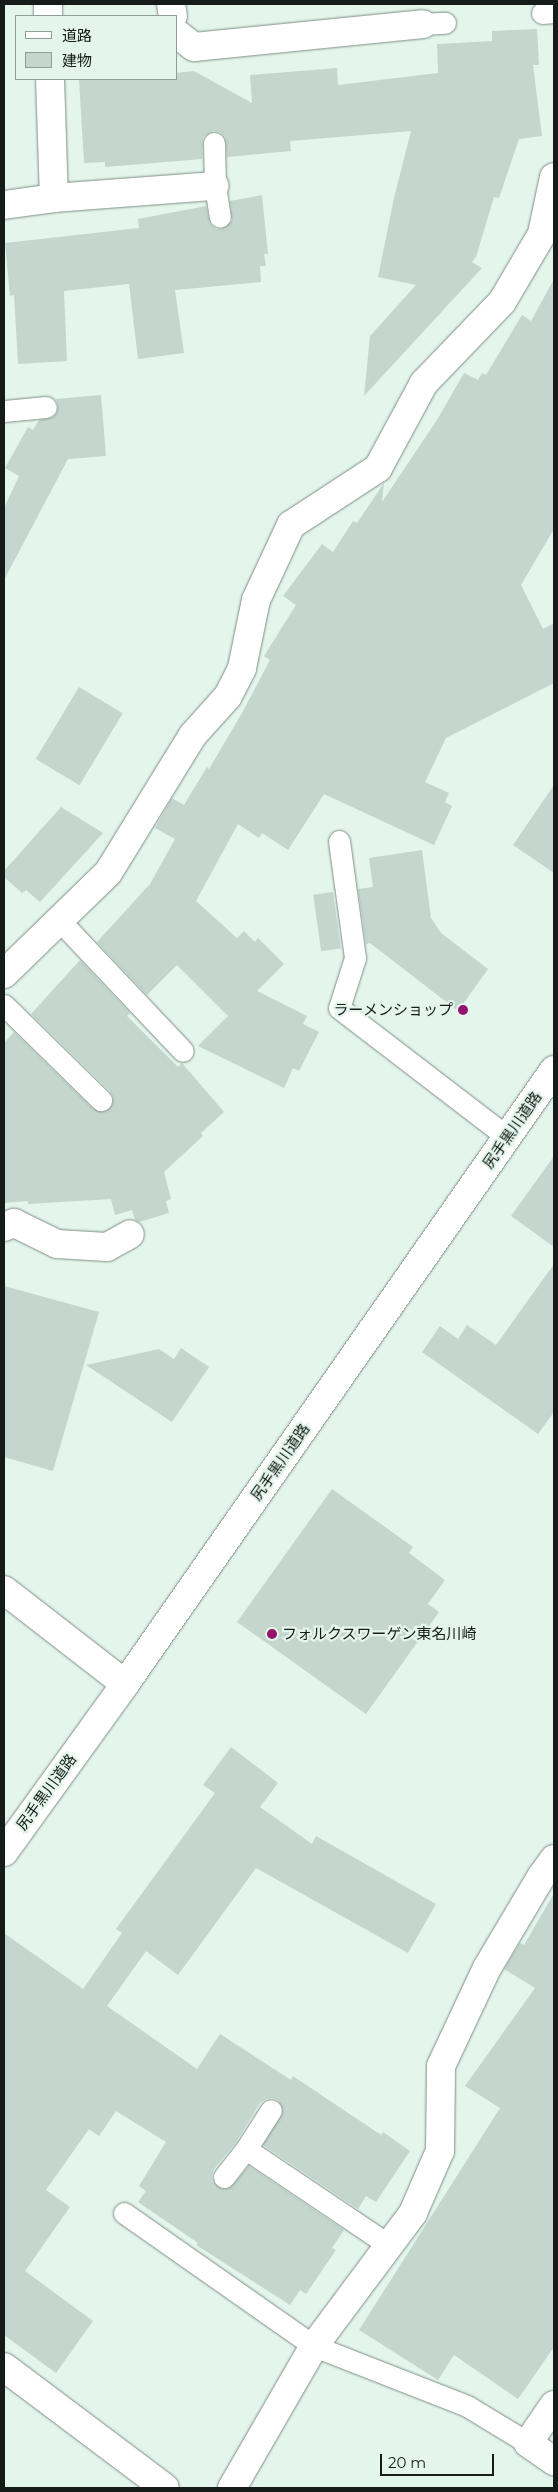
<!DOCTYPE html>
<html>
<head>
<meta charset="utf-8">
<style>
  body { margin:0 }
  #map { position:relative; width:558px; height:2492px; overflow:hidden; background:#e4f5ec; font-family:Montserrat,"Noto Sans JP",sans-serif }
  div>[style] { position:absolute }
  [style*='--x'] { left:calc(var(--x)*1px); top:calc(var(--y)*1px); width:calc(var(--w)*1px); rotate:calc(var(--a)*1deg) }
  .building>* { inset:0; background:#c4d6cd; transform-origin:0 0 }
  .roads { filter:drop-shadow(0 0 1px #7e8e85) drop-shadow(0 0 1px #7e8e85) }
  .lane>* { height:21px; margin:-10.5px; padding:0 10.5px; transform-origin:10.5px; border-radius:10.5px; background:#fff }
  .street>* { height:28px; margin:-14px; padding:0 14px; transform-origin:14px; border-radius:14px; background:#fff }
  .primary>* { height:28px; margin:-14px; padding:0 14px; transform-origin:14px; border-radius:14px; background:#fff }
  .dots>* { width:14px; height:14px; translate:-50% -50%; box-sizing:border-box; border:2px solid #e4f5ec; border-radius:50% }
  span { translate:-50% -50%; white-space:nowrap; text-align:center; line-height:1.15; -webkit-text-stroke:4.5px #e4f5ec; paint-order:stroke }
  .poi-label { font-size:15px; color:#151b18 }
  .right { translate:-100% -50%; text-align:right }
  .left { translate:0 -50%; text-align:left }
  .street-label { font-size:15px; color:#151b18 }
  .frame { position:absolute; inset:0; border:5px solid #151b18; pointer-events:none }
  .legend { position:absolute; left:15px; top:15px; width:162px; height:65px; box-sizing:border-box; background:#e4f5ec; border:1px solid #919e97; margin:0; padding:6px 9px; list-style:none; font-size:15px; color:#151b18 }
  .legend li { display:flex; align-items:center; gap:10px; height:25px }
  .legend b { width:25px; border:1px solid #919e97 }
  .scale { position:absolute; left:380px; top:2454px; width:114px; height:22px; box-sizing:border-box; border:2px solid #151b18; border-top:0; padding-left:6px; font-size:15px; line-height:18px; white-space:nowrap; color:#151b18; -webkit-text-stroke:4px #e4f5ec; paint-order:stroke }
</style>
</head>
<body>
<div id="map">
  <div class="building">
    <div style="clip-path:polygon(537px 29px,539px 65px,533px 65px,542px 136px,519px 139px,499px 198px,494px 197px,476px 257px,472px 262px,482px 268px,364px 396px,370px 336px,416px 285px,378px 277px,394px 198px,411px 131px,290px 141px,291px 151px,227px 157px,225px 137px,220px 132px,213px 131px,203px 137px,202px 159px,105px 167px,105px 162px,84px 163px,79px 79px,176px 79px,176px 73px,194px 71px,252px 103px,250px 75px,337px 68px,338px 85px,438px 73px,437px 44px,492px 41px,492px 31px)"></div>
    <div style="clip-path:polygon(262px 195px,268px 254px,264px 254px,266px 266px,260px 266px,261px 282px,175px 290px,184px 353px,138px 359px,129px 284px,64px 291px,67px 361px,18px 364px,14px 295px,10px 296px,5px 243px,139px 228px,138px 219px,206px 206px,210px 224px,216px 229px,222px 229px,232px 221px,230px 201px)"></div>
    <div style="clip-path:polygon(554px 279px,554px 529px,521px 585px,543px 629px,554px 623px,554px 683px,446px 738px,425px 782px,449px 793px,445px 802px,452px 806px,434px 845px,324px 794px,288px 850px,262px 833px,259px 838px,238px 824px,196px 901px,237px 938px,244px 931px,255px 942px,258px 938px,284px 964px,257px 991px,307px 1016px,303px 1024px,319px 1032px,299px 1071px,293px 1068px,284px 1088px,198px 1046px,228px 1016px,177px 965px,147px 995px,97px 942px,150px 884px,175px 839px,155px 828px,172px 798px,184px 805px,207px 767px,209px 769px,242px 713px,270px 660px,264px 656px,296px 605px,283px 596px,322px 544px,333px 552px,353px 521px,357px 523px,384px 483px,382px 502px,437px 420px,464px 373px,478px 380px,482px 373px,486px 375px,522px 315px,531px 321px)"></div>
    <div style="clip-path:polygon(101px 395px,106px 456px,68px 459px,4px 580px,4px 508px,19px 476px,5px 468px,28px 427px,33px 430px,39px 420px,53px 417px,57px 413px,58px 405px,56px 399px)"></div>
    <div style="left:79px;top:687px;width:51px;height:84px;rotate:31deg"></div>
    <div style="clip-path:polygon(554px 785px,554px 873px,513px 845px)"></div>
    <div style="clip-path:polygon(61px 807px,103px 833px,40px 902px,26px 890px,22px 893px,4px 877px,4px 871px)"></div>
    <div style="clip-path:polygon(422px 850px,431px 918px,441px 933px,488px 969px,458px 1011px,370px 943px,366px 944px,358px 889px,373px 887px,369px 858px)"></div>
    <div style="left:333px;top:892px;width:57px;height:20px;rotate:82deg"></div>
    <div style="clip-path:polygon(80px 960px,130px 1013px,127px 1016px,178px 1067px,182px 1063px,224px 1112px,201px 1133px,203px 1136px,164px 1172px,171px 1199px,166px 1201px,169px 1213px,139px 1222px,135px 1220px,132px 1210px,115px 1215px,111px 1199px,28px 1204px,28px 1201px,4px 1203px,4px 1043px,14px 1032px,93px 1109px,104px 1112px,113px 1104px,113px 1097px,110px 1091px,31px 1014px)"></div>
    <div style="clip-path:polygon(554px 1156px,554px 1247px,511px 1216px)"></div>
    <div style="clip-path:polygon(554px 1264px,554px 1412px,538px 1434px,422px 1352px,440px 1326px,458px 1339px,467px 1325px,496px 1345px)"></div>
    <div style="clip-path:polygon(4px 1286px,99px 1312px,53px 1471px,4px 1457px)"></div>
    <div style="clip-path:polygon(181px 1348px,209px 1367px,172px 1422px,86px 1365px,159px 1349px,174px 1359px)"></div>
    <div style="clip-path:polygon(332px 1489px,413px 1547px,409px 1553px,445px 1580px,428px 1604px,439px 1612px,366px 1714px,237px 1622px)"></div>
    <div style="clip-path:polygon(231px 1747px,278px 1783px,260px 1807px,312px 1844px,316px 1836px,436px 1904px,408px 1953px,256px 1868px,178px 1975px,146px 1951px,107px 2006px,197px 2069px,220px 2034px,291px 2080px,293px 2076px,381px 2135px,383px 2132px,410px 2151px,376px 2202px,366px 2196px,358px 2209px,263px 2145px,283px 2110px,278px 2100px,272px 2098px,266px 2099px,260px 2103px,236px 2142px,214px 2169px,212px 2176px,213px 2182px,222px 2189px,229px 2188px,249px 2166px,344px 2230px,332px 2248px,336px 2250px,306px 2294px,300px 2290px,290px 2305px,196px 2245px,198px 2243px,138px 2202px,146px 2191px,139px 2186px,166px 2142px,116px 2111px,99px 2136px,89px 2129px,46px 2190px,70px 2207px,25px 2271px,93px 2321px,56px 2373px,4px 2335px,4px 1933px,83px 1989px,122px 1933px,116px 1929px,215px 1793px,203px 1785px)"></div>
    <div style="clip-path:polygon(554px 1893px,554px 2347px,518px 2399px,454px 2355px,438px 2380px,359px 2330px,500px 2108px,465px 2086px,535px 1988px,504px 1969px,520px 1943px,524px 1945px)"></div>
  </div>
  <div class="roads">
    <div class="lane">
      <div style="--x:542;--y:13;--w:12;--a:-5"></div>
      <div style="--x:423;--y:24;--w:22;--a:-3"></div>
      <div style="--x:214;--y:143;--w:43;--a:88.7"></div>
      <div style="--x:215;--y:186;--w:31;--a:81"></div>
      <div style="--x:4;--y:411;--w:42;--a:-5.4"></div>
      <div style="--x:339;--y:841;--w:118;--a:82.2"></div>
      <div style="--x:355;--y:958;--w:52;--a:107.7"></div>
      <div style="--x:339;--y:1008;--w:212;--a:37.5"></div>
      <div style="--x:59;--y:920;--w:180;--a:46.6"></div>
      <div style="--x:4;--y:1005;--w:136;--a:44.4"></div>
      <div style="--x:246;--y:2149;--w:172;--a:33.9"></div>
      <div style="--x:224;--y:2177;--w:36;--a:-52"></div>
      <div style="--x:246;--y:2149;--w:46;--a:-57.3"></div>
      <div style="--x:124;--y:2213;--w:232;--a:35"></div>
      <div style="--x:314;--y:2346;--w:164;--a:21.4"></div>
      <div style="--x:467;--y:2406;--w:71;--a:31.2"></div>
    </div>
    <div class="street">
      <div style="--x:48;--y:4;--w:12;--a:90"></div>
      <div style="--x:171;--y:4;--w:12;--a:81"></div>
      <div style="--x:176;--y:33;--w:23;--a:38"></div>
      <div style="--x:194;--y:47;--w:230;--a:-5.7"></div>
      <div style="--x:50;--y:79;--w:119;--a:88.1"></div>
      <div style="--x:4;--y:205;--w:50;--a:-8"></div>
      <div style="--x:54;--y:198;--w:161;--a:-4.3"></div>
      <div style="--x:4;--y:974;--w:145;--a:-44.2"></div>
      <div style="--x:108;--y:873;--w:162;--a:-58.4"></div>
      <div style="--x:193;--y:735;--w:52;--a:-48.1"></div>
      <div style="--x:228;--y:696;--w:31;--a:-63"></div>
      <div style="--x:242;--y:668;--w:69;--a:-78.4"></div>
      <div style="--x:256;--y:600;--w:83;--a:-65"></div>
      <div style="--x:291;--y:525;--w:104;--a:-33.2"></div>
      <div style="--x:378;--y:468;--w:97;--a:-61.6"></div>
      <div style="--x:424;--y:383;--w:112;--a:-46.1"></div>
      <div style="--x:502;--y:302;--w:79;--a:-59.5"></div>
      <div style="--x:542;--y:234;--w:58;--a:-78.1"></div>
      <div style="--x:4;--y:1227;--w:11;--a:-22"></div>
      <div style="--x:14;--y:1223;--w:48;--a:26"></div>
      <div style="--x:57;--y:1244;--w:50;--a:3.4"></div>
      <div style="--x:107;--y:1247;--w:26;--a:-29"></div>
      <div style="--x:4;--y:1590;--w:153;--a:37.8"></div>
      <div style="--x:4;--y:2367;--w:201;--a:36.9"></div>
      <div style="--x:554;--y:2405;--w:46;--a:124.4"></div>
      <div style="--x:528;--y:2443;--w:32;--a:35"></div>
      <div style="--x:232;--y:2488;--w:164;--a:-60"></div>
      <div style="--x:314;--y:2346;--w:166;--a:-53.3"></div>
      <div style="--x:413;--y:2213;--w:68;--a:-66.5"></div>
      <div style="--x:440;--y:2151;--w:85;--a:-89.3"></div>
      <div style="--x:441;--y:2066;--w:108;--a:-64.9"></div>
      <div style="--x:487;--y:1968;--w:106;--a:-59.3"></div>
      <div style="--x:541;--y:1877;--w:22;--a:-54"></div>
    </div>
    <div class="primary">
      <div style="--x:4;--y:1852;--w:207;--a:-54.2"></div>
      <div style="--x:125;--y:1684;--w:749;--a:-55.06"></div>
    </div>
  </div>
  <div class="dots">
    <div style="left:463px;top:1010px;background:#93136d"></div>
    <div style="left:272px;top:1634px;background:#93136d"></div>
  </div>
  <div class="poi-label">
    <span class="right" style="left:453px;top:1010px">ラーメンショップ</span>
    <span class="left" style="left:282px;top:1634px">フォルクスワーゲン東名川崎</span>
  </div>
  <div class="street-label">
    <span style="left:512px;top:1130px;rotate:-55deg">尻手黒川道路</span>
    <span style="left:280px;top:1462px;rotate:-55deg">尻手黒川道路</span>
    <span style="left:46px;top:1792px;rotate:-54deg">尻手黒川道路</span>
  </div>
  <div class="frame"></div>
  <ul class="legend">
  <li><b style="height:6px;background:#fff"></b>道路</li>
  <li><b style="height:14px;background:#c4d6cd"></b>建物</li>
  </ul>
  <div class="scale">20 m</div>
</div>
</body>
</html>
